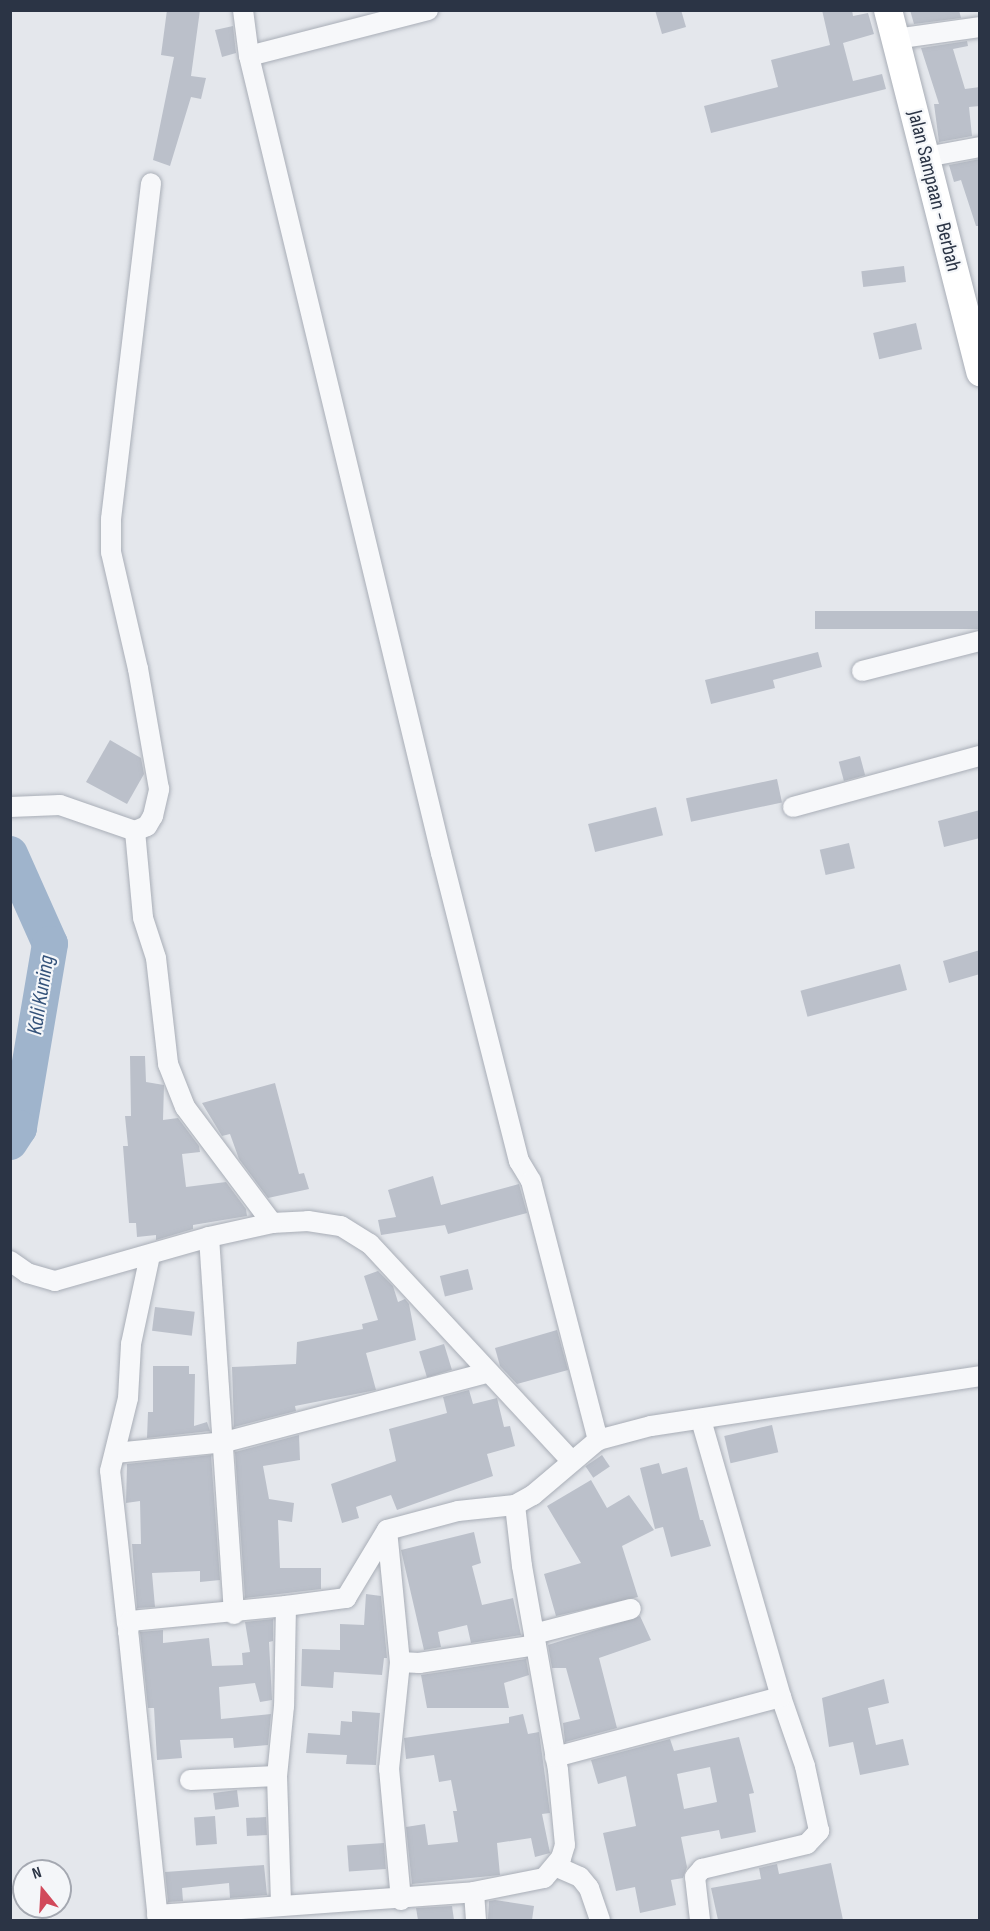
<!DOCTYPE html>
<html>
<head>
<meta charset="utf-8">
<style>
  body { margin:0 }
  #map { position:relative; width:990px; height:1931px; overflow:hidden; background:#e4e7ec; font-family:"Sofia Sans Condensed",sans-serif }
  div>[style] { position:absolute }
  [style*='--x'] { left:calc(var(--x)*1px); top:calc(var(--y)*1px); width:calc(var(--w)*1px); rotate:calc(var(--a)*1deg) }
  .river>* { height:36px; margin:-18px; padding:0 18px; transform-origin:18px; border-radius:18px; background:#9fb4cc }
  .building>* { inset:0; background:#bbc0ca; transform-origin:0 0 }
  .roads { filter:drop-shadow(0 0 2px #a9aeb7) drop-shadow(0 0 2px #a9aeb7) }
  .street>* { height:20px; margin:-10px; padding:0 10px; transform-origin:10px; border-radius:10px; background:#f7f8fa }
  .secondary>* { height:28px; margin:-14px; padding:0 14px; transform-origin:14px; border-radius:14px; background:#fff }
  span { translate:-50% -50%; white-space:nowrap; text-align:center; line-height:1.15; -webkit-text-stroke:4.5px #f4f6f9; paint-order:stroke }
  .street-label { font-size:21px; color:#2b3445 }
  .water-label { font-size:22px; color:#34527a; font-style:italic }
  .frame { position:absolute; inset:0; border:12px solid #2b3445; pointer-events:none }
  .north { position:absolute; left:12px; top:1859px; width:60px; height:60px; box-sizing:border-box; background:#f4f6f9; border:2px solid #a4a8b1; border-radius:50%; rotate:342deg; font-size:16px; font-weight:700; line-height:24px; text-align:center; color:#2b3445 }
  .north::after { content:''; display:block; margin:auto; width:21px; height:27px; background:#d1495b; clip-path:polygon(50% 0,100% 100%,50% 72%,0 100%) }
</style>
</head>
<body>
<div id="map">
  <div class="river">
    <div style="--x:10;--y:854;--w:98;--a:66"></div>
    <div style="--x:50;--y:944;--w:187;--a:99.6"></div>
    <div style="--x:19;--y:1128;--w:17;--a:123"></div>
  </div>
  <div class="building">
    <div style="clip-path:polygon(167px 10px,200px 10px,191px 76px,206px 78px,201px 99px,191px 97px,170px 166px,153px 160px,174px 57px,161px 55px)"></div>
    <div style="clip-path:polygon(655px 10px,681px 10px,686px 27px,662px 34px)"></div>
    <div style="clip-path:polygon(822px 10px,852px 10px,853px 16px,868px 13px,874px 34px,843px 43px,853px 81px,882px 74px,886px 89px,711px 133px,704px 106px,778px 87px,771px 60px,830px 45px)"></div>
    <div style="clip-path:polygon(910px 10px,959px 10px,961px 18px,914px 24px)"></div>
    <div style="clip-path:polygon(233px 26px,236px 53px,222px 57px,215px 30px)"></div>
    <div style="clip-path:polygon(967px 41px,968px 46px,953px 49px,965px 89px,980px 87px,980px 106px,969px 107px,972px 136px,939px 142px,934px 104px,939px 104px,921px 48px)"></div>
    <div style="clip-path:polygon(980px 159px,980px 226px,976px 226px,961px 180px,954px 182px,949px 165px)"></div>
    <div style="left:904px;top:266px;width:16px;height:43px;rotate:83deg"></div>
    <div style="left:916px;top:323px;width:27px;height:44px;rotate:77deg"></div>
    <div style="left:980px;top:611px;width:18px;height:165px;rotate:90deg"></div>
    <div style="clip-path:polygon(818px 652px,822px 667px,773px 680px,775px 688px,711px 704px,705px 680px)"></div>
    <div style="clip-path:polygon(110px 740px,141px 758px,144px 774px,127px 804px,86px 782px)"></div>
    <div style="left:860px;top:756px;width:20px;height:22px;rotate:75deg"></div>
    <div style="left:777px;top:779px;width:24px;height:93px;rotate:78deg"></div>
    <div style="left:656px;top:807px;width:29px;height:70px;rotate:76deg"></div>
    <div style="clip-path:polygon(980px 810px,980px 838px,944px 847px,938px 821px)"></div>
    <div style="left:849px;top:843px;width:26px;height:30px;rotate:77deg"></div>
    <div style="clip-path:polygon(980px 950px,980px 974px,949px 983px,943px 961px)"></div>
    <div style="left:900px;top:964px;width:27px;height:103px;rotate:75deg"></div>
    <div style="clip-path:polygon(130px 1056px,145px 1056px,146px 1082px,164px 1085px,163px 1120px,178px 1118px,199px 1146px,200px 1152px,182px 1154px,186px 1187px,226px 1182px,246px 1209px,247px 1216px,193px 1225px,193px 1229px,156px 1240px,156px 1235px,137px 1237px,136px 1223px,129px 1223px,123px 1146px,128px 1146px,125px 1116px,131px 1116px)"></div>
    <div style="clip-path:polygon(275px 1083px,299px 1174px,304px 1173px,309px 1189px,268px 1198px,239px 1159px,230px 1134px,222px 1136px,202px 1103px)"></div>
    <div style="clip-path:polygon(433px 1176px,441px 1205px,519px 1184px,527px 1213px,448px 1234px,445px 1225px,381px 1235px,378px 1220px,396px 1217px,388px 1190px)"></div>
    <div style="left:468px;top:1269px;width:21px;height:29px;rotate:76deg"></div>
    <div style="clip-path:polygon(378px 1271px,393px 1286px,398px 1302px,405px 1299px,409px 1304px,416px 1340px,366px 1353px,376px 1390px,295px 1406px,296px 1411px,234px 1427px,232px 1367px,296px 1364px,297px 1342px,363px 1329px,362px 1324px,378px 1320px,364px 1276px)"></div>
    <div style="left:155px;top:1307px;width:40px;height:24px;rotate:7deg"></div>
    <div style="clip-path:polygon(557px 1330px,568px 1370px,517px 1384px,500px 1366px,495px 1348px)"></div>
    <div style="left:444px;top:1344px;width:27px;height:26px;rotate:73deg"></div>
    <div style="clip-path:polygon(153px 1366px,189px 1366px,189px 1374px,195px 1374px,194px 1426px,207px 1422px,210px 1431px,147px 1438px,148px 1412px,153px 1412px)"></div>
    <div style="clip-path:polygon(469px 1390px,473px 1404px,497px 1398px,504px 1427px,510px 1426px,515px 1446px,487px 1454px,493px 1476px,397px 1510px,391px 1495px,356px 1507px,359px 1518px,342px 1523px,331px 1484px,396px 1461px,389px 1429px,447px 1413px,443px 1397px)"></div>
    <div style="left:772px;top:1425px;width:28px;height:49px;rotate:77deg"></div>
    <div style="clip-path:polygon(299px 1435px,300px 1460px,263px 1466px,269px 1499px,294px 1503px,292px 1522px,278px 1520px,280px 1568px,321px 1568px,321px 1589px,245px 1598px,235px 1452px)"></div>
    <div style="clip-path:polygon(211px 1455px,220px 1580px,200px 1582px,200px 1571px,152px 1573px,155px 1607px,137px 1608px,132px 1544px,141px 1544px,140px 1501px,126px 1503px,127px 1464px)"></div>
    <div style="left:602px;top:1455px;width:14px;height:20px;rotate:56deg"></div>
    <div style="clip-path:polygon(659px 1463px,662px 1474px,687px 1467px,700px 1520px,703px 1520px,711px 1546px,671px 1557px,663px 1527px,655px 1529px,640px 1468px)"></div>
    <div style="clip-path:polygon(591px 1480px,607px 1508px,629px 1495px,654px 1530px,622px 1546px,638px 1597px,556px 1616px,544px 1574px,581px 1563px,547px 1506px)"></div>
    <div style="clip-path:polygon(474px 1532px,481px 1563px,472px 1566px,482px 1605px,513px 1598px,521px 1635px,471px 1643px,467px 1625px,438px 1632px,441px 1647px,424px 1650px,401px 1550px)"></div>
    <div style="clip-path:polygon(366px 1594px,381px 1596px,387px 1658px,384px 1658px,382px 1675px,334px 1672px,333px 1688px,301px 1686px,302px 1649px,340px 1650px,340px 1624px,364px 1625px)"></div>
    <div style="clip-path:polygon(640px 1616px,651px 1640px,599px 1658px,617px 1728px,565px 1742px,563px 1723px,580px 1719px,566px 1668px,552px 1668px,548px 1645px)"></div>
    <div style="clip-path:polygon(273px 1619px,273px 1641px,269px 1642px,272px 1700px,260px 1702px,255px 1683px,219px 1687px,221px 1719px,271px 1714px,268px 1745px,234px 1748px,233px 1738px,180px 1740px,182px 1758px,157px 1760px,154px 1708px,148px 1708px,140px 1632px,163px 1630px,163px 1643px,209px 1638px,212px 1666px,243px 1665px,242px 1653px,250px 1652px,245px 1622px)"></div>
    <div style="clip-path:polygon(526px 1659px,529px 1675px,504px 1683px,509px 1708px,427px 1708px,421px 1675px)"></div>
    <div style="clip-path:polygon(884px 1679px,889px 1703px,868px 1708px,876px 1745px,903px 1739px,909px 1765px,860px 1775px,853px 1742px,829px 1747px,822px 1698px)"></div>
    <div style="clip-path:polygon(352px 1711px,380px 1713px,376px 1765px,346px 1764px,347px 1755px,306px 1753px,308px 1733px,340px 1735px,341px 1721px,352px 1722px)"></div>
    <div style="clip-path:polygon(523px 1714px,528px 1734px,539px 1732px,550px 1813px,542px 1814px,550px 1853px,535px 1857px,531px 1838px,497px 1843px,500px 1875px,412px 1884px,406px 1827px,425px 1824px,428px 1845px,458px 1842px,453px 1811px,457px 1811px,451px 1780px,439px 1782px,434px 1755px,406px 1759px,404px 1738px,509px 1723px,509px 1717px)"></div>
    <div style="clip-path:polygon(evenodd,739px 1737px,754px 1793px,749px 1794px,756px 1832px,721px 1839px,719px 1830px,681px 1837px,687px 1867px,683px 1878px,671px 1880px,676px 1905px,640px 1913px,635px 1887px,616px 1891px,603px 1833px,636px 1826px,626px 1776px,598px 1784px,591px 1760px,670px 1739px,674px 1751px,739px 1737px,710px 1767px,717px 1802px,684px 1809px,677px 1774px,710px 1767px)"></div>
    <div style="left:237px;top:1790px;width:17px;height:24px;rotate:83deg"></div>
    <div style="left:215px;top:1816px;width:28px;height:21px;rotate:86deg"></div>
    <div style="left:266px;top:1817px;width:18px;height:20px;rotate:87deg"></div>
    <div style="left:384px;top:1843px;width:26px;height:37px;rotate:86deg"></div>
    <div style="clip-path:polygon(831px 1863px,843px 1920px,718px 1920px,711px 1888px,761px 1879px,759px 1868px,777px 1864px,779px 1874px)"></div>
    <div style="clip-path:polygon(264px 1865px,267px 1895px,230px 1898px,229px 1883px,182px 1888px,183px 1901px,168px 1902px,165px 1872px)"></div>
    <div style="clip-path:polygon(495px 1900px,534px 1906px,532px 1920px,488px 1920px,489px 1901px)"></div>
    <div style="clip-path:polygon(452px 1906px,454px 1920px,418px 1920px,416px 1908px)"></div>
  </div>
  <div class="roads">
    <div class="street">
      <div style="--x:243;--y:10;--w:46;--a:82.6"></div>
      <div style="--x:249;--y:56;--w:185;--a:-14.4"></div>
      <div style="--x:895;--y:39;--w:86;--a:-8"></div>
      <div style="--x:249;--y:56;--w:820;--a:76.46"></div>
      <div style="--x:441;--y:853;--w:318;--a:75.8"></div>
      <div style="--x:519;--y:1161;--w:23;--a:59"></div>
      <div style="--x:531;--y:1181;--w:268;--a:75.5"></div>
      <div style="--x:926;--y:157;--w:55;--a:-10.5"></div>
      <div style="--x:862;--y:671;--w:122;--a:-14.3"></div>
      <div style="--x:10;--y:807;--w:50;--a:-2.3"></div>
      <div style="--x:60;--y:805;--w:79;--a:19.1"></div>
      <div style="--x:135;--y:831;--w:13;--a:-23"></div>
      <div style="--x:147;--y:826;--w:12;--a:-59"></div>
      <div style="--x:153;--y:816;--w:28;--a:-77"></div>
      <div style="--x:159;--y:789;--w:122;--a:-99.9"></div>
      <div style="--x:138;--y:669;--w:120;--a:-103"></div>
      <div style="--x:111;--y:552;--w:33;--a:-90"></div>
      <div style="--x:111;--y:519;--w:338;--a:-83.2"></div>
      <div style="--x:793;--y:807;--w:194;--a:-15.3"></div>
      <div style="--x:135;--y:831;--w:87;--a:84.7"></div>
      <div style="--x:143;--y:918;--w:42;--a:72"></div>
      <div style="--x:156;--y:958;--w:107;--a:83.5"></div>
      <div style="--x:168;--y:1064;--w:46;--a:68.4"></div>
      <div style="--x:185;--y:1107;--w:145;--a:53.1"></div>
      <div style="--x:272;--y:1223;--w:36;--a:-3"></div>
      <div style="--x:308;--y:1221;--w:33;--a:9"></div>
      <div style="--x:341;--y:1226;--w:34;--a:32"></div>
      <div style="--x:370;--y:1244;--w:296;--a:47.1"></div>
      <div style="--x:209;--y:1237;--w:378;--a:86.2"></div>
      <div style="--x:10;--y:1261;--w:21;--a:35"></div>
      <div style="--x:27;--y:1273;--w:29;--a:16"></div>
      <div style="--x:55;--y:1281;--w:160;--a:-15.9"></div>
      <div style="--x:209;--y:1237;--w:65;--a:-12.5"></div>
      <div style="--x:115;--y:1453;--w:111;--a:-5.7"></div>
      <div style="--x:225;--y:1442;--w:271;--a:-14.8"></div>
      <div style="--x:515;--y:1505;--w:21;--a:-29"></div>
      <div style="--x:533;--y:1495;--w:85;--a:-40.2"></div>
      <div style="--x:598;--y:1440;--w:55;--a:-14.8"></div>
      <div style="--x:651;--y:1426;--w:333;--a:-8.6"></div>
      <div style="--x:387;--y:1530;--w:133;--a:84.4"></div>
      <div style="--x:286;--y:1606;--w:61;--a:-7.6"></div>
      <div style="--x:346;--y:1598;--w:79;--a:-58.9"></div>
      <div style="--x:387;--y:1530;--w:73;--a:-15"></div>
      <div style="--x:458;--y:1511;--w:57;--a:-6"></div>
      <div style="--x:515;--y:1505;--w:61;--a:83.5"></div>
      <div style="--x:522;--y:1566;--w:207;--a:80"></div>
      <div style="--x:558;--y:1770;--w:75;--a:84.7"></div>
      <div style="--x:565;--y:1845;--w:14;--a:107"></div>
      <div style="--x:561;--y:1858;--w:26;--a:130"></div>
      <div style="--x:544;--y:1878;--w:71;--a:168.7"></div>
      <div style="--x:474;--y:1892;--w:28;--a:86"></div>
      <div style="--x:127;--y:1624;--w:154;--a:-96.3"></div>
      <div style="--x:110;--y:1471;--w:75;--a:-76.1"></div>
      <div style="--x:128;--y:1398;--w:54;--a:-86.8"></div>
      <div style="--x:131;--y:1344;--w:91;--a:-77.9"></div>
      <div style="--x:534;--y:1634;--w:100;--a:-14.5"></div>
      <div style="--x:555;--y:1757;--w:234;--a:-14.9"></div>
      <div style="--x:190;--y:1780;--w:87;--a:-2.6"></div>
      <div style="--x:555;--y:1866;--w:27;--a:24"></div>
      <div style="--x:580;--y:1877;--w:14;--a:51"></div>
      <div style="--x:589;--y:1888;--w:34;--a:71"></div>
      <div style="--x:401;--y:1900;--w:132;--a:-95.2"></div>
      <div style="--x:389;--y:1769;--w:108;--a:-84.1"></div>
      <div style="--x:400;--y:1662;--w:19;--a:3"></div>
      <div style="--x:419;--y:1663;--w:118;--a:-8.7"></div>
      <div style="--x:157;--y:1915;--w:318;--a:-4.1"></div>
      <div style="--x:158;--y:1920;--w:290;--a:-95.9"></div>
      <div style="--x:128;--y:1632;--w:11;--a:-80"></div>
      <div style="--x:130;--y:1621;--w:157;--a:-5.5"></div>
      <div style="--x:286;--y:1606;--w:100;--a:91.1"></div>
      <div style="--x:284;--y:1706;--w:70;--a:95.7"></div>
      <div style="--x:277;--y:1776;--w:130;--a:88.2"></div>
      <div style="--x:700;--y:1920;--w:43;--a:-96.6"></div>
      <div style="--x:695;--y:1877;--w:11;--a:-49"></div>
      <div style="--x:702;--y:1869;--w:108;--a:-13.4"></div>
      <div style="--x:807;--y:1844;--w:18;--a:-47"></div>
      <div style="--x:819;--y:1831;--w:66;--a:-102.2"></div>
      <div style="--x:805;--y:1766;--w:73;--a:-109.2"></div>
      <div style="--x:781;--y:1697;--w:288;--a:-106.1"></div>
    </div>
    <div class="secondary">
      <div style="--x:888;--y:10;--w:374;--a:75.7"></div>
    </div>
  </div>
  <div class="street-label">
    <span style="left:934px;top:191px;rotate:76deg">Jalan Sampaan - Berbah</span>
  </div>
  <div class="water-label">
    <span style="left:41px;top:995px;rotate:-81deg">Kali Kuning</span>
  </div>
  <div class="frame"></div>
  <div class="north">N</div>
</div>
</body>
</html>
